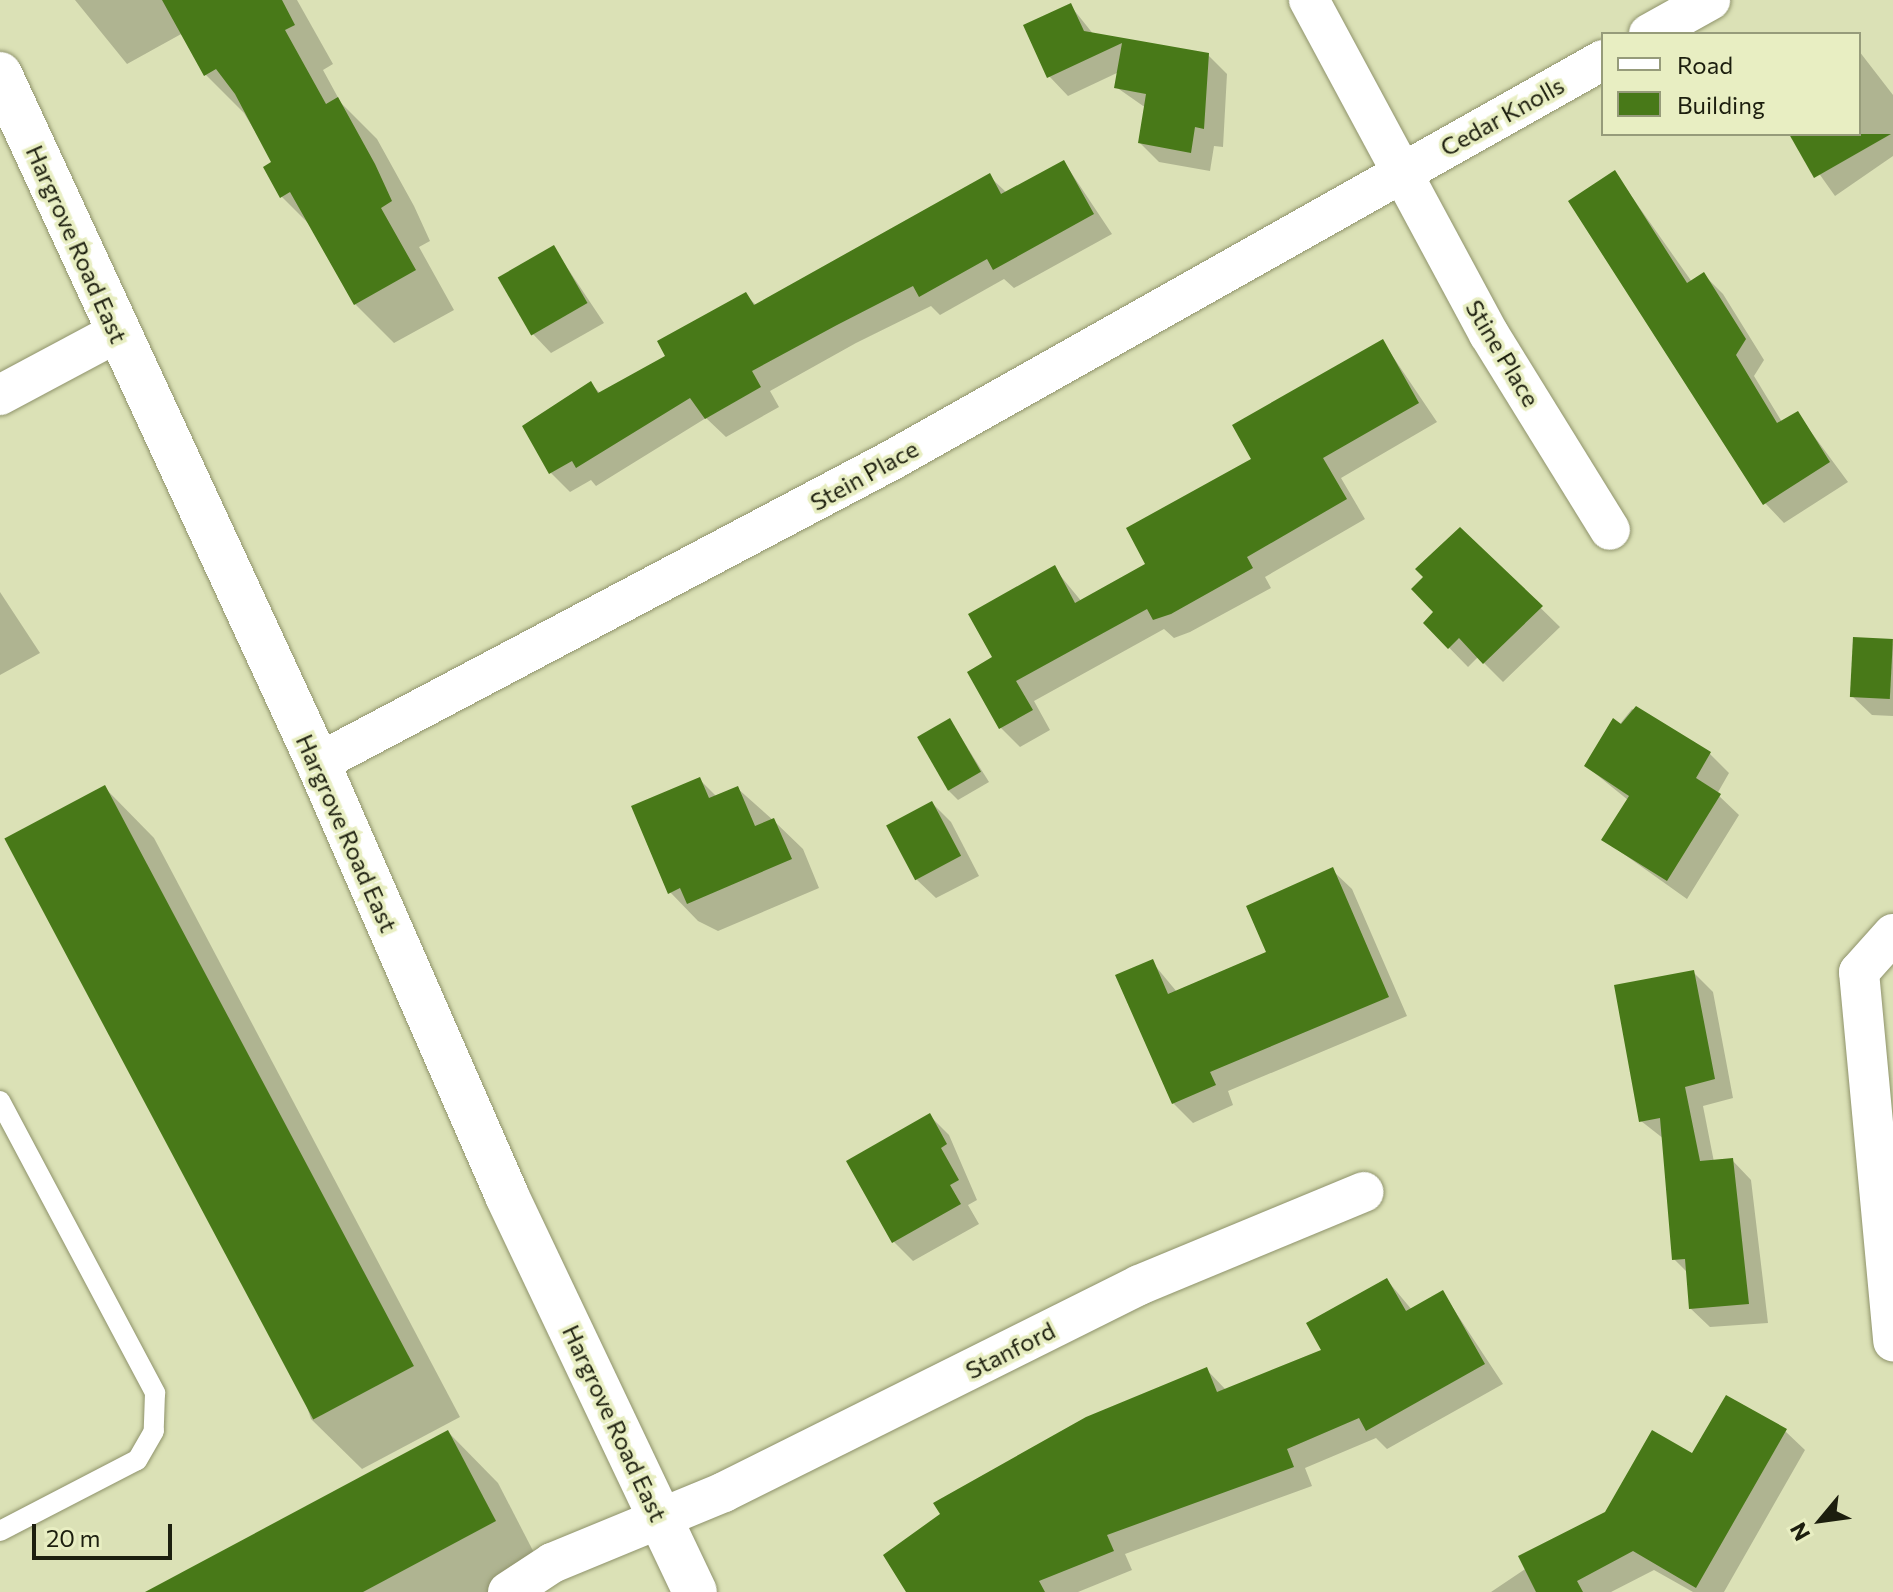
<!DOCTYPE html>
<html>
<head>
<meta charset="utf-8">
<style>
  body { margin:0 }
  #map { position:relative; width:1893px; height:1592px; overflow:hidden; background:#dbe1b6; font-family:Commissioner,sans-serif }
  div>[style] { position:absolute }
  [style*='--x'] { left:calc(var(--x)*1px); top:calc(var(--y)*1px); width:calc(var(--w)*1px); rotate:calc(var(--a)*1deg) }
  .shadow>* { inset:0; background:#0003 }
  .building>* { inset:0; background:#487918; transform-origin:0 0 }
  .roads { filter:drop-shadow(0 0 2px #8f936b) drop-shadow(0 0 2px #8f936b) }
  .service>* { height:20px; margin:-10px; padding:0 10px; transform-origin:10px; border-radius:10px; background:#fff }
  .minor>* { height:40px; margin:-20px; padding:0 20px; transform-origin:20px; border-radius:20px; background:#fff }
  .secondary>* { height:44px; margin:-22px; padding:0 22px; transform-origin:22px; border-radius:22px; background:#fff }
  span { translate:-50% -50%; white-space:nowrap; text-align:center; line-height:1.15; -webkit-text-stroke:7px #e8eec2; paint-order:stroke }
  .street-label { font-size:24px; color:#1c1e0e }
  .legend { position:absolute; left:1601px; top:32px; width:260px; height:104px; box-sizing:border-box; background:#e8eec2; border:2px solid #969b7a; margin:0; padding:10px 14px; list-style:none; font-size:24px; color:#1c1e0e }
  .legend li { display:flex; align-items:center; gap:16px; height:40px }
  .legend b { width:40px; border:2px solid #969b7a }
  .north { position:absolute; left:1781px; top:1480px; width:80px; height:80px; -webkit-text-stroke:6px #e8eec2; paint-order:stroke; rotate:241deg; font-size:22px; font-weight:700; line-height:32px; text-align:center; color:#1c1e0e }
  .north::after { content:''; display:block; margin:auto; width:28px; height:36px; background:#1c1e0e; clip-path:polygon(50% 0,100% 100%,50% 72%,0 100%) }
  .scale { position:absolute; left:32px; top:1524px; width:140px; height:36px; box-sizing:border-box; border:4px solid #1c1e0e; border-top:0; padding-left:10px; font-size:24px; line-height:28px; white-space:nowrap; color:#1c1e0e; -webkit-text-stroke:6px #e8eec2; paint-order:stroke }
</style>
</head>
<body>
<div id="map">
  <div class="shadow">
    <div style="clip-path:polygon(75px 0,297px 0,333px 64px,323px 70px,341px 103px,377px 139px,414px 206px,430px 241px,419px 247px,454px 310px,394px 343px,355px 304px,312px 227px,282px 197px,274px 163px,244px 113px,206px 75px,183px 33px,127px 64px)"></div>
    <div style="clip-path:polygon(1070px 5px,1094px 35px,1208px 55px,1227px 74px,1223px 147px,1214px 146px,1210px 171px,1159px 162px,1140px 143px,1146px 108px,1116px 87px,1119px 72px,1068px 96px,1049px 76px)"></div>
    <div style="clip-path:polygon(1859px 51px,1893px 95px,1893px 156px,1835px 196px,1791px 134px,1859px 134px)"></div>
    <div style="clip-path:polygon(1064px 162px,1112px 234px,1014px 288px,1004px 279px,940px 315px,931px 306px,856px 343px,770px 391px,779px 407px,726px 437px,706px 418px,596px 486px,591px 480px,570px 492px,551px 473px,590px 383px,601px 394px,668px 357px,746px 295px,757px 306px,989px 176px,1007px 193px)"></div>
    <div style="clip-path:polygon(1615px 173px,1692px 282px,1704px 275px,1723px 294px,1764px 360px,1754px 376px,1782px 422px,1797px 413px,1848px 482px,1784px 523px,1765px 503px)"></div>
    <div style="clip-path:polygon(554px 248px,604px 323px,551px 353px,532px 333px)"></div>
    <div style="clip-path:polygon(1383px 342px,1437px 422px,1341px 478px,1365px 519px,1265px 577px,1271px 588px,1190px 632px,1174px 638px,1164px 629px,1034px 701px,1050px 730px,1020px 747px,1001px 728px,995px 658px,1054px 568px,1082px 602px,1148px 565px)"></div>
    <div style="clip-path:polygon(1460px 529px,1560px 627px,1503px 682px,1478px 657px,1468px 667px,1425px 623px,1436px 613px,1426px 577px)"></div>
    <div style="clip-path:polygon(0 592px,40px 653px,0 675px)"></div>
    <div style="clip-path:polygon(1893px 643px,1893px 716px,1872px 715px,1852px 696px)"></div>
    <div style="clip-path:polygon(1632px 709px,1710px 754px,1729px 773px,1717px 794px,1739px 815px,1687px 899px,1604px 840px,1628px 800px,1586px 766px)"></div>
    <div style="clip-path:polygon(950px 720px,989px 782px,958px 800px,949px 791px)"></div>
    <div style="clip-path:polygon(699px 779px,717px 797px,737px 788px,774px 821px,803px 849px,819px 888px,718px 931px,698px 921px,670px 892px)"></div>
    <div style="clip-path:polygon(104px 787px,154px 838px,460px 1417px,362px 1469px,311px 1419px)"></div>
    <div style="clip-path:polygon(932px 803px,951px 822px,979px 876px,936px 898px,916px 879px,889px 826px)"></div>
    <div style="clip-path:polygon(1332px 870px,1352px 889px,1407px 1016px,1228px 1091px,1233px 1105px,1193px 1123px,1173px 1103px,1152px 962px,1177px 992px,1269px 953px)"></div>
    <div style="clip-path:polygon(1694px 973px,1713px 992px,1733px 1098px,1703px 1106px,1714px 1162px,1732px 1160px,1751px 1180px,1768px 1323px,1710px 1327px,1690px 1308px,1688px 1273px,1674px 1259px,1664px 1139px,1641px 1121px)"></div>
    <div style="clip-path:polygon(930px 1116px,949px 1135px,977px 1200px,968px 1205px,979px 1224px,913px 1261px,894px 1242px)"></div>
    <div style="clip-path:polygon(1387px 1280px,1412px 1310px,1443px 1293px,1503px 1384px,1387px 1449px,1376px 1438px,1305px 1468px,1312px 1486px,1125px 1554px,1132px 1570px,1078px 1592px,908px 1592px,1206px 1369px,1226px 1390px,1324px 1351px)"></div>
    <div style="clip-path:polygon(1785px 1431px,1805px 1450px,1724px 1592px,1693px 1592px,1654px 1570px,1611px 1592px,1491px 1592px,1693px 1456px)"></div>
    <div style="clip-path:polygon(448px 1432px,498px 1483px,544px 1572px,506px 1592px,149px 1592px)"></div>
  </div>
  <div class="building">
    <div style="clip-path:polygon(162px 0,282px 0,295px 25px,285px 30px,326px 104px,338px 97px,375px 164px,392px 201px,381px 208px,416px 270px,354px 305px,290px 192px,280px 198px,263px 167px,271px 162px,235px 94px,216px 69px,204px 76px)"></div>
    <div style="clip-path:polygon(1071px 3px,1084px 31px,1209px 53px,1204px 129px,1195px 127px,1191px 153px,1138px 143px,1146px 94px,1114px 88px,1122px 43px,1047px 78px,1023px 25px)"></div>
    <div style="clip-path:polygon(1789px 134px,1891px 134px,1814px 178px)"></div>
    <div style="clip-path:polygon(1064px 160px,1094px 214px,993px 270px,987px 259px,919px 297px,913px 286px,837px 325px,752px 371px,761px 387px,705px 419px,690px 398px,576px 468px,572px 461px,549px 474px,522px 426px,591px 381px,598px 393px,665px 356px,657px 341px,746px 292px,754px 305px,990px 173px,1001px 194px)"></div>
    <div style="clip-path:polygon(1615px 170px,1687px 283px,1704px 272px,1746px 339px,1736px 355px,1777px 423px,1798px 411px,1830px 462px,1763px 505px,1568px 201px)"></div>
    <div style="left:554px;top:245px;width:67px;height:65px;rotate:60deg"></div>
    <div style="clip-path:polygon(1383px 339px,1419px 403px,1323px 458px,1347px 499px,1247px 557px,1253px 568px,1171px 614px,1153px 620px,1147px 609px,1016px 681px,1033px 710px,999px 729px,967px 672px,992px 657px,968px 614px,1055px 565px,1075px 603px,1145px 564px,1126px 528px,1251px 459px,1232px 425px)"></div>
    <div style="clip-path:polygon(1460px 527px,1543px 606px,1483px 664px,1459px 638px,1448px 649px,1423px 623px,1433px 612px,1411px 589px,1423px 577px,1415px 569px)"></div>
    <div style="left:1853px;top:637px;width:40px;height:60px;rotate:3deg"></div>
    <div style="clip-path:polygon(1636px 706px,1711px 752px,1696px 778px,1721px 794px,1667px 881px,1601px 840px,1629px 796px,1584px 766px,1613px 718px,1621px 724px)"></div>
    <div style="left:950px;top:718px;width:62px;height:38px;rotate:60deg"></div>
    <div style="clip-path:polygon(700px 777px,709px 798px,738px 786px,755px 826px,774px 818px,792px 859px,687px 904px,680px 888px,668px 894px,631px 806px)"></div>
    <div style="left:105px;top:785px;width:658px;height:114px;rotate:62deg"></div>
    <div style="left:932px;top:801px;width:62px;height:52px;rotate:62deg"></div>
    <div style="clip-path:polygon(1333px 867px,1389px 997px,1210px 1072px,1216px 1085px,1172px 1104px,1115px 975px,1153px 959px,1168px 994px,1266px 952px,1246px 906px)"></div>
    <div style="clip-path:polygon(1694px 970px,1715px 1079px,1685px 1087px,1700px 1161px,1733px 1158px,1749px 1304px,1689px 1309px,1685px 1259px,1672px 1260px,1660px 1118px,1639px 1122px,1614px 985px)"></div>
    <div style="clip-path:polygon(930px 1113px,947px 1144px,941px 1148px,959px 1180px,950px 1185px,961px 1204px,892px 1243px,846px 1161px)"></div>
    <div style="clip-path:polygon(1387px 1278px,1406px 1311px,1443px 1290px,1485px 1364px,1366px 1431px,1359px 1418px,1287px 1449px,1294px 1467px,1107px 1535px,1114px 1551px,1039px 1581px,1045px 1592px,906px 1592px,883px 1555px,940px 1514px,933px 1503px,1086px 1417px,1207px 1367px,1217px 1392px,1321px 1350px,1306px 1323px)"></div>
    <div style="clip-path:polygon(1726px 1395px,1787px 1429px,1696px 1588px,1633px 1551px,1577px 1581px,1583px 1592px,1536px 1592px,1518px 1556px,1605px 1512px,1652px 1430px,1692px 1453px)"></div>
    <div style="clip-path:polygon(448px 1430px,496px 1521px,363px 1592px,145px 1592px)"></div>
  </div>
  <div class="roads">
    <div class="service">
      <div style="--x:0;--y:1101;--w:331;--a:62"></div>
      <div style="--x:155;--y:1393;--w:38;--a:92"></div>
      <div style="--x:154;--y:1431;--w:34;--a:120"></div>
      <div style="--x:137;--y:1460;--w:154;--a:152.6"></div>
    </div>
    <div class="minor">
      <div style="--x:1309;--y:0;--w:379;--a:61.7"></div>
      <div style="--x:1489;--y:334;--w:230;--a:58.3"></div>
      <div style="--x:1649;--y:34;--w:70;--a:-29.1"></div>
      <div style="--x:0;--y:395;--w:132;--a:-28.1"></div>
      <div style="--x:318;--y:763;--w:649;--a:-27.83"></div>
      <div style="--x:892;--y:460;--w:816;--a:-29.36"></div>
      <div style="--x:1893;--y:934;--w:51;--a:131.8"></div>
      <div style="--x:1859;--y:972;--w:371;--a:84.7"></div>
      <div style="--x:508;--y:1592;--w:53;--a:-33.4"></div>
      <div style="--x:552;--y:1563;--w:186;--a:-22.4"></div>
      <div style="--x:724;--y:1492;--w:464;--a:-26.5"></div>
      <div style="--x:1139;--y:1285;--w:243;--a:-22.5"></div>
    </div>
    <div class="secondary">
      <div style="--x:0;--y:74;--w:759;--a:65.22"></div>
      <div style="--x:318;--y:763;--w:472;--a:66.4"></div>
      <div style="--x:507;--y:1196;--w:438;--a:64.6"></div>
    </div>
  </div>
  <div class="street-label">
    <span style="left:1502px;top:116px;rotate:-29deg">Cedar Knolls</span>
    <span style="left:77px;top:244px;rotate:66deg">Hargrove Road East</span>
    <span style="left:1503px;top:353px;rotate:59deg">Stine Place</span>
    <span style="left:864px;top:475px;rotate:-29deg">Stein Place</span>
    <span style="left:347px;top:833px;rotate:66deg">Hargrove Road East</span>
    <span style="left:1010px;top:1350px;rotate:-27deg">Stanford</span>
    <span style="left:615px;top:1423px;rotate:65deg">Hargrove Road East</span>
  </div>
  <ul class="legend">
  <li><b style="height:10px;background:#fff"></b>Road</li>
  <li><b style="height:22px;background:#487918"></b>Building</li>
  </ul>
  <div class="north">N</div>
  <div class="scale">20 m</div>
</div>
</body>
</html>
